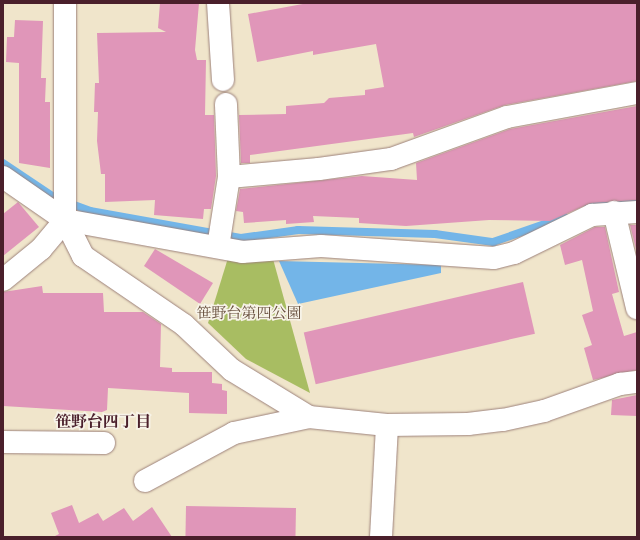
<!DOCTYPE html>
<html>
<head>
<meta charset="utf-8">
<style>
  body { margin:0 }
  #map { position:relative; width:640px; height:540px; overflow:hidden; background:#f0e5cb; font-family:"IM FELL English","Noto Serif JP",serif }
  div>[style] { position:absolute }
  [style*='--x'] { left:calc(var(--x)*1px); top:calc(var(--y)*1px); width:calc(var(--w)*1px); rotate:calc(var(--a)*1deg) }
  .green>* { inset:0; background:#a8bd62 }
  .water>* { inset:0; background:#73b5e8 }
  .stream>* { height:8px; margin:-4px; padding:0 4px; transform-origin:4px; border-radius:4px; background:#73b5e8 }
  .building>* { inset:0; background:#e096b9; transform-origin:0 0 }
  .roads { filter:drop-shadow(0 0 1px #9d827b) drop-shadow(0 0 1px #9d827b) }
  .minor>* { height:22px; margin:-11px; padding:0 11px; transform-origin:11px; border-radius:11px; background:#fff }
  span { translate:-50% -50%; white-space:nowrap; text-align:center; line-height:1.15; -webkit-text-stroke:3.5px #f7f3e8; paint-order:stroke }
  .park-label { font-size:15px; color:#664e3c }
  .neighbourhood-label { font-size:16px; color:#4a1f2b; font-weight:700 }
  .frame { position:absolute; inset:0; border:4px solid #4a1f2b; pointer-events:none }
</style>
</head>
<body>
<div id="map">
  <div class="green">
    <div style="clip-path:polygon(228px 258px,273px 259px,310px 393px,246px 359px,208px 323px)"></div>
  </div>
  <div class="water">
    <div style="clip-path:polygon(279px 261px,441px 265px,441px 273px,298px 304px)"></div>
  </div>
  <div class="stream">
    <div style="--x:3;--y:163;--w:63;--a:33.9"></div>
    <div style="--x:55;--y:198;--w:37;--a:20"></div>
    <div style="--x:90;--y:211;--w:153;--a:10.1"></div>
    <div style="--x:241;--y:238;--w:58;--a:-8"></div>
    <div style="--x:298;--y:230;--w:137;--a:1.7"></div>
    <div style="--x:435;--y:234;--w:59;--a:7.9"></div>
    <div style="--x:493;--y:242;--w:76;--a:-19.1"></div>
    <div style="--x:588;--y:206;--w:49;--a:-5.8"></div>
  </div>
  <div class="building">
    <div style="clip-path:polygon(160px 3px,199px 3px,195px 50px,197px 60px,206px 60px,205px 115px,214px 115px,216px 176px,211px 209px,204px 209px,203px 219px,154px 215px,155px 200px,105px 202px,105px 174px,101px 174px,97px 141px,98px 112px,94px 112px,95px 83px,99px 83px,97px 33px,166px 32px,158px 28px)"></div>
    <div style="clip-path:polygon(308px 3px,637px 3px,637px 81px,505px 105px,414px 137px,413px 133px,250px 155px,250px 163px,241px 163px,239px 115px,286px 114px,286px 106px,324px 103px,329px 98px,365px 95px,365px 90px,384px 87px,376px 44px,313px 55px,313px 51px,257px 62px,248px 14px)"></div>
    <div style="clip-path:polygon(15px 20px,43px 21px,41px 78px,46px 78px,45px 102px,50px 102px,50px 168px,19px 163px,19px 63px,6px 62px,7px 37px,14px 37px)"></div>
    <div style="clip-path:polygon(637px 106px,637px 200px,591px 203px,550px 221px,489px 220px,406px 226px,359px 223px,359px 218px,313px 216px,314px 222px,286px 224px,286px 220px,244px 223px,243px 212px,236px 211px,240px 189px,362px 176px,417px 180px,416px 163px,510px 129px)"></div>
    <div style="clip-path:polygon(18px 202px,39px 227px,3px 256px,3px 214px)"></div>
    <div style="clip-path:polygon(630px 225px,637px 225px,637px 249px,636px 249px)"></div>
    <div style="clip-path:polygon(595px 227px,605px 227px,619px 292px,612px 294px,624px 336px,637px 332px,637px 370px,593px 380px,584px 348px,592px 345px,582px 315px,593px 311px,582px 260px,565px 265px,560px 245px)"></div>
    <div style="clip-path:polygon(155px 249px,213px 283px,200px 304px,144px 266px)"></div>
    <div style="left:523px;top:282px;width:53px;height:225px;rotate:77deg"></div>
    <div style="clip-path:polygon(42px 286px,43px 293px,103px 293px,104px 312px,143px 312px,161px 324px,160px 367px,172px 368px,172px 372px,212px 372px,212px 383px,222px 384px,222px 390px,227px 391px,227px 414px,189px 413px,189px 393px,108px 388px,107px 410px,102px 412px,3px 406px,3px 292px)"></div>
    <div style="clip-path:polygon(637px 395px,637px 416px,611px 415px,612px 400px)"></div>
    <div style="clip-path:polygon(72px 505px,79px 523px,98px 513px,103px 521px,124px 508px,133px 521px,152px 507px,172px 537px,53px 537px,59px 534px,51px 513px)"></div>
    <div style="left:186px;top:506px;width:110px;height:31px;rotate:1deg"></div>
  </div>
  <div class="roads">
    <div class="minor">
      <div style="--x:65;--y:3;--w:217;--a:90"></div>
      <div style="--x:65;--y:220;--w:40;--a:63.4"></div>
      <div style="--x:83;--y:256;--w:122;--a:34.3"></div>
      <div style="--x:184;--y:325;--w:66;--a:43.2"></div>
      <div style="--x:232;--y:370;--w:90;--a:31.4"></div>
      <div style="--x:309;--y:417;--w:78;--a:5.9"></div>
      <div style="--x:387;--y:425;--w:81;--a:-0.7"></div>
      <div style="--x:468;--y:424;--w:35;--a:-7"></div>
      <div style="--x:503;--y:420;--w:42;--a:-12.4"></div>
      <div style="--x:544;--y:411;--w:81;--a:-19.6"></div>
      <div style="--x:620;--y:384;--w:17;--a:-7"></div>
      <div style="--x:218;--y:3;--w:77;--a:86.3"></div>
      <div style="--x:3;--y:177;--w:75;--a:34.7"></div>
      <div style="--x:65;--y:220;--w:180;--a:10.2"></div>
      <div style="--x:242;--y:252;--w:79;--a:-4.3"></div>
      <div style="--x:321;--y:246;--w:173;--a:4"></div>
      <div style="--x:494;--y:258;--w:21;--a:-14"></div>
      <div style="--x:514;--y:253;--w:87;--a:-26"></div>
      <div style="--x:592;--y:215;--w:45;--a:-3.8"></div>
      <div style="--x:229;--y:177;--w:90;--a:-5.1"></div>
      <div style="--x:319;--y:169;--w:73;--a:-7.9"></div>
      <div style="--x:391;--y:159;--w:123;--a:-19.9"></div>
      <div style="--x:507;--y:117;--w:132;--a:-10.5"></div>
      <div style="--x:614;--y:212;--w:99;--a:76.5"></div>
      <div style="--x:218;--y:247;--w:71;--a:-81.1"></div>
      <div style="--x:229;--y:177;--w:73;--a:-92.4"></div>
      <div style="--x:3;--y:280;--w:49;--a:-39.2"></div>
      <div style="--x:41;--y:249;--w:38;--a:-50"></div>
      <div style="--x:3;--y:442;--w:101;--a:0.6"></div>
      <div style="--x:145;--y:481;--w:101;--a:-28.3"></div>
      <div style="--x:234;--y:433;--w:77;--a:-12"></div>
      <div style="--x:381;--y:537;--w:112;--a:-86.9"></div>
    </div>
  </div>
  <div class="park-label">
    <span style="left:249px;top:314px">笹野台第四公園</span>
  </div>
  <div class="neighbourhood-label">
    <span style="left:103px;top:423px">笹野台四丁目</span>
  </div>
  <div class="frame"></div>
</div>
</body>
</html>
